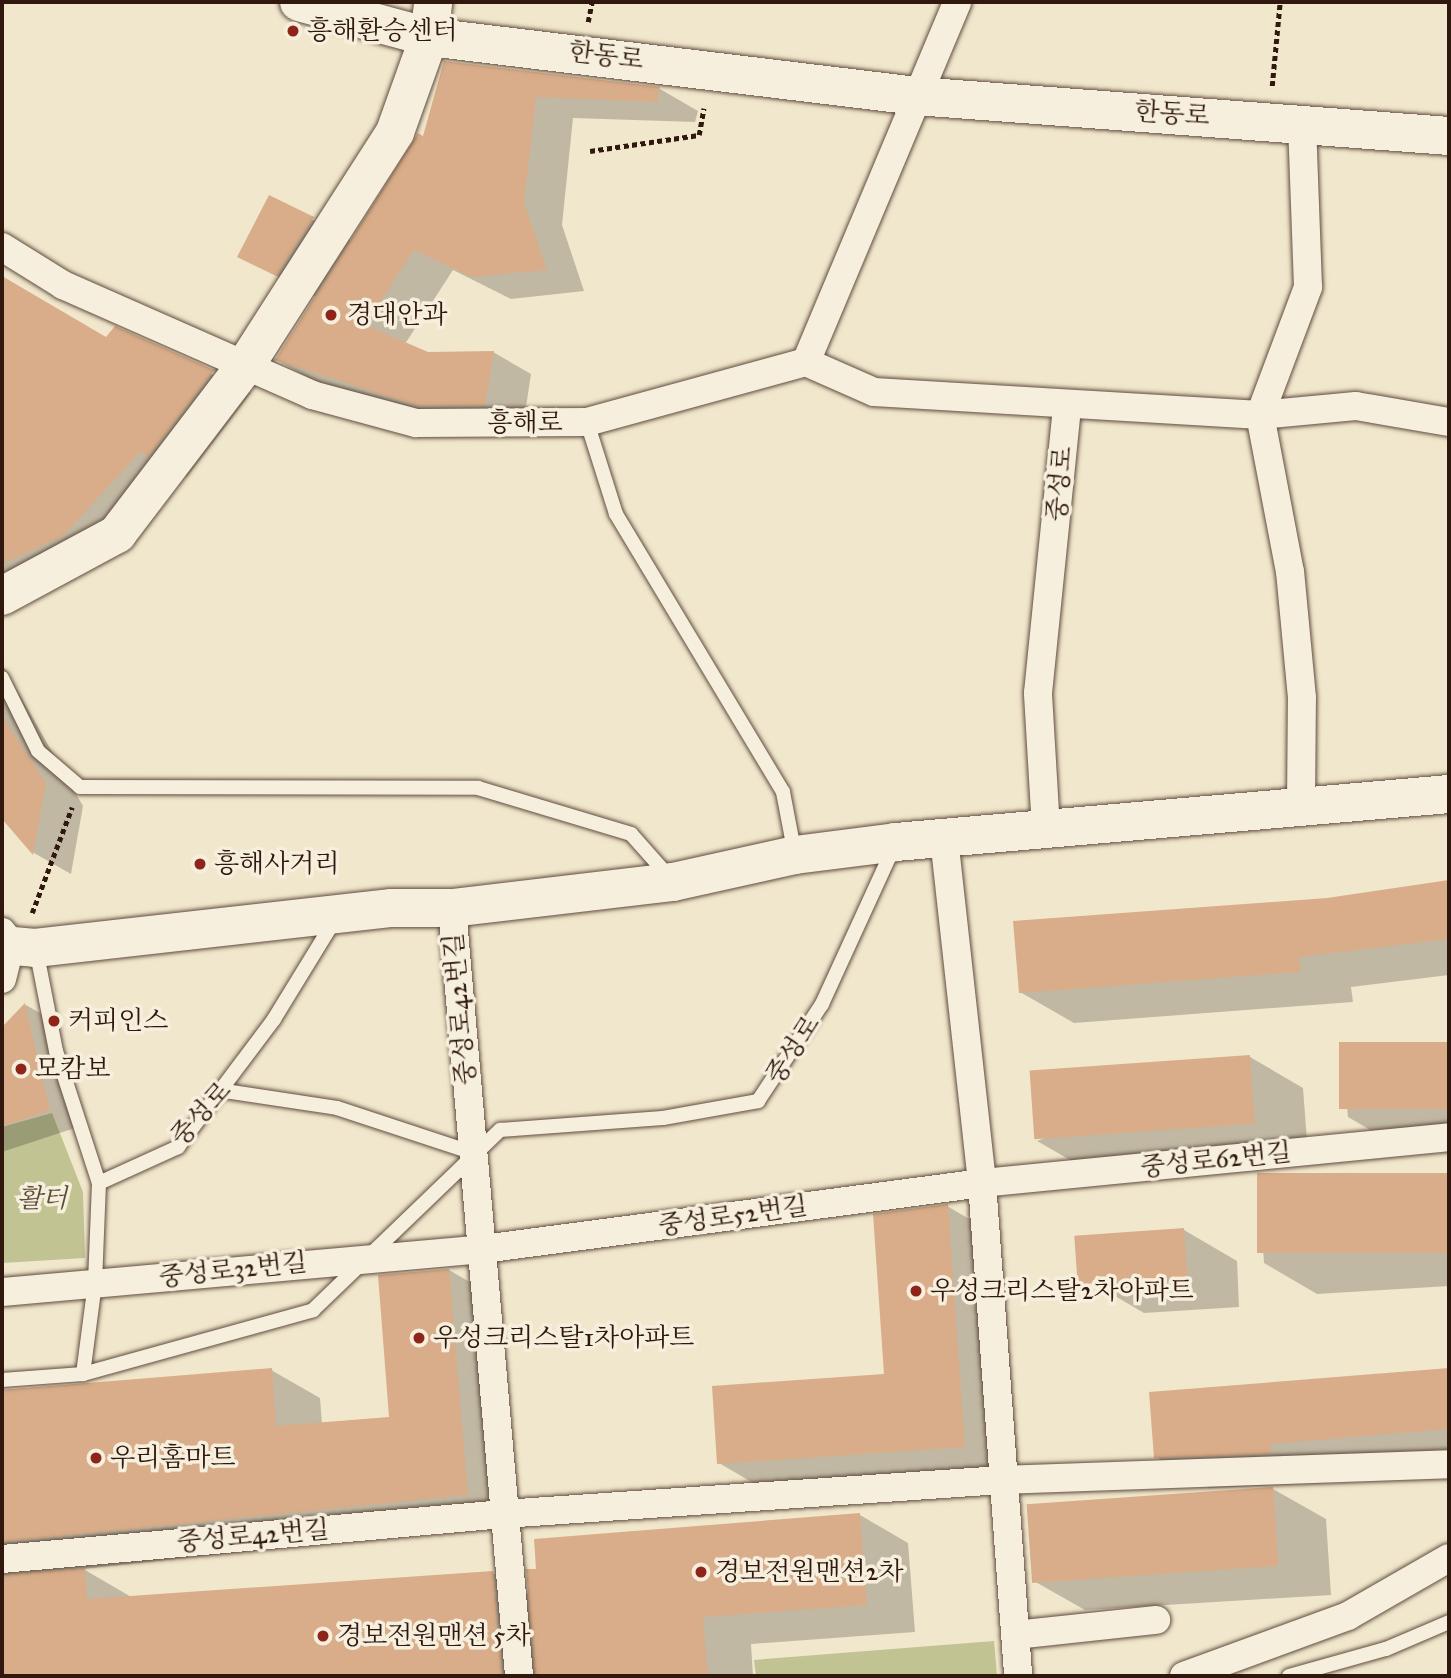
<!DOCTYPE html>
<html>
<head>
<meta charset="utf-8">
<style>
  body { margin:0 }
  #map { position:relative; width:1451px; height:1678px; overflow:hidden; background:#f1e7cc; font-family:"IM FELL Great Primer","Noto Serif KR",serif }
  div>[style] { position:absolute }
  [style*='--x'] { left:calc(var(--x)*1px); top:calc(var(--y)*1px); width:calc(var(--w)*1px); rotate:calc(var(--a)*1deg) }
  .green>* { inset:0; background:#c1c393 }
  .shadow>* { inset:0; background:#0003 }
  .building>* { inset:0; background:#d9ad89; transform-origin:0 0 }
  .path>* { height:4.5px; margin-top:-2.25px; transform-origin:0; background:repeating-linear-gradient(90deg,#30180e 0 5px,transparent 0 8.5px) }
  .roads { filter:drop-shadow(0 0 2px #604c3e) drop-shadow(0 0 2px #604c3e) }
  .lane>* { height:14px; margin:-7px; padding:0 7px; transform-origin:7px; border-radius:7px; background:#f6efde }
  .street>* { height:28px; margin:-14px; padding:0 14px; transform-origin:14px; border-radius:14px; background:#f6efde }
  .secondary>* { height:38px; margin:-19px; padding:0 19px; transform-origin:19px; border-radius:19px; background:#f6efde }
  .dots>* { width:19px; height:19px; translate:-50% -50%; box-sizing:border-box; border:4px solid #f6efde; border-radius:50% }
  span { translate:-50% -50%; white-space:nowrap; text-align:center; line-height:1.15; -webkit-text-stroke:7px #f6efde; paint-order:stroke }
  .poi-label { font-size:26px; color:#30180e }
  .left { translate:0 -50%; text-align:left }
  .street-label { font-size:26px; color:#30180e }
  .park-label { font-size:26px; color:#5c4b36; font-style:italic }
  .frame { position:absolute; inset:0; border:4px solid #30180e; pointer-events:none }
</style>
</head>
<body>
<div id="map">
  <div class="green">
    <div style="clip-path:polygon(52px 1113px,83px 1192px,85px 1258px,2px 1263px,2px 1127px)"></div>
    <div style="clip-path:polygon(994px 1641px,997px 1676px,756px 1676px,754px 1660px)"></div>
  </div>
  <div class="shadow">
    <div style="clip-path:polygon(445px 63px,660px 89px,698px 111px,695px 122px,573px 118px,562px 225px,584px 291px,511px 299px,453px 270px,405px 344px,428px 354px,493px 352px,531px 374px,523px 427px,458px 427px,314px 381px,277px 360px,316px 297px,240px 256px,270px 197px,352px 241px,424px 138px)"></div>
    <div style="clip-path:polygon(2px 278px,107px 340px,116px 328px,251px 393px,187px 477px,179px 473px,2px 603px)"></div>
    <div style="clip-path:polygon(2px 664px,83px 806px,71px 874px,34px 853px,2px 817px)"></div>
    <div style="clip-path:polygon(1449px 882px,1449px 975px,1351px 987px,1353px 1002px,1074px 1023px,1020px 992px,1327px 900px)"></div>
    <div style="clip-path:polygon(26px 1005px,54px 1021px,78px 1127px,2px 1152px,2px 1029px)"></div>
    <div style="clip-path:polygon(1449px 1044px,1449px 1143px,1401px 1148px,1348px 1117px,1342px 1054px)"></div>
    <div style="clip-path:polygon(1250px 1057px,1303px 1088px,1308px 1154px,1091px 1172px,1037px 1141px)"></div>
    <div style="clip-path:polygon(1449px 1175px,1449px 1286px,1317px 1294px,1264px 1263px,1259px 1187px)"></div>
    <div style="clip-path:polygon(947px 1206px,1000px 1237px,1018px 1476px,772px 1494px,719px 1463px,886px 1375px)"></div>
    <div style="clip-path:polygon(1184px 1230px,1237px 1261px,1239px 1307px,1144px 1313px,1091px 1282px)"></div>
    <div style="clip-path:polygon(449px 1270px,497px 1298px,515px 1523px,46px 1573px,85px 1570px,133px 1598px,493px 1573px,530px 1595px,860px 1515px,908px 1543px,915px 1632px,751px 1644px,753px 1676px,2px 1676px,2px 1390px,271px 1370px,320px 1398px,322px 1424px,391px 1419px)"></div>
    <div style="clip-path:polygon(1449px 1370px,1449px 1463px,1323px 1473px,1324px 1483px,1209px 1488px,1156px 1457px,1151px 1394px)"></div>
    <div style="clip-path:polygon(1273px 1489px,1326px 1519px,1331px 1595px,1085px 1610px,1032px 1580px)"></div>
  </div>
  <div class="building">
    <div style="clip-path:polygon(444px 61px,660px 87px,657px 102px,536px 97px,524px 203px,547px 270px,471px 277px,414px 250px,365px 325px,428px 352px,494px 351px,485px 406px,418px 406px,275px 360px,418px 133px,423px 136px)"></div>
    <div style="clip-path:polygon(269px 195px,314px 217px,276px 276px,237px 257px)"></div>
    <div style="clip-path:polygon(2px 276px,106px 337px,115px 326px,214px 370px,148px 457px,141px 451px,63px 536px,2px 564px)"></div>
    <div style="clip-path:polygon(2px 716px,46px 783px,33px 855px,2px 819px)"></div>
    <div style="clip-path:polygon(1449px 880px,1449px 939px,1299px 957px,1300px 972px,1019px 993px,1013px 921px,1327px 898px)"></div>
    <div style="clip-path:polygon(25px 1003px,50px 1111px,2px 1126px,2px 1027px)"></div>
    <div style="left:1449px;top:1042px;width:67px;height:110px;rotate:90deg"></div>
    <div style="left:1250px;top:1055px;width:69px;height:221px;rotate:86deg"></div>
    <div style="left:1449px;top:1173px;width:80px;height:192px;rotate:90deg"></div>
    <div style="clip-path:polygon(948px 1204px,965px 1447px,717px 1464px,712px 1386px,884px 1374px,873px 1214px)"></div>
    <div style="left:1184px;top:1228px;width:49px;height:110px;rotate:86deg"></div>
    <div style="clip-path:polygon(449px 1269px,468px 1495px,2px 1542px,2px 1390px,272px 1368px,276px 1426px,389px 1417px,378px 1275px)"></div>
    <div style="clip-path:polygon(1449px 1368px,1449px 1429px,1270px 1444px,1271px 1454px,1154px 1458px,1149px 1392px)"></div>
    <div style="left:1273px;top:1487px;width:79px;height:247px;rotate:86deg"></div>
    <div style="clip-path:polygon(860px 1513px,867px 1605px,703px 1617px,708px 1676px,535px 1676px,526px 1569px,536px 1569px,534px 1539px)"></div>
    <div style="clip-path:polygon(85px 1568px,87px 1599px,493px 1571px,502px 1676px,2px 1676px,2px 1575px)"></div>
  </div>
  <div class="path">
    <div style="--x:588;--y:22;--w:20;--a:-79"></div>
    <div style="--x:1272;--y:86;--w:84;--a:-84.6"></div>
    <div style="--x:590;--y:151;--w:110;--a:-8.4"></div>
    <div style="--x:699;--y:135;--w:27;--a:-80"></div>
    <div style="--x:32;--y:913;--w:113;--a:-69.3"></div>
  </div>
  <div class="roads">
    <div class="lane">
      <div style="--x:587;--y:422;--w:96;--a:72.5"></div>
      <div style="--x:616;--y:514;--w:324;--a:59"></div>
      <div style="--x:783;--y:792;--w:64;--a:79.2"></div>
      <div style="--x:2;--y:678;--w:81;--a:63.7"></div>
      <div style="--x:38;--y:751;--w:55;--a:40.6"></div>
      <div style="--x:80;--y:787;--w:398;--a:0.1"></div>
      <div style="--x:478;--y:788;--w:160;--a:16.7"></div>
      <div style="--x:631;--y:834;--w:60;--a:48.4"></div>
      <div style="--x:36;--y:949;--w:104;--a:78.9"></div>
      <div style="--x:56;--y:1051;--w:139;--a:72"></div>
      <div style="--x:99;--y:1183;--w:100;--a:92.3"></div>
      <div style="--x:95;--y:1283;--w:92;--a:97.5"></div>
      <div style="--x:225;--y:1091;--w:113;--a:8.6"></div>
      <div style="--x:337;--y:1108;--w:141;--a:18.2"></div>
      <div style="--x:99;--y:1183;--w:87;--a:-24.5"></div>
      <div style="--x:178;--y:1147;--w:160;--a:-53.1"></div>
      <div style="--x:274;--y:1019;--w:115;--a:-58.5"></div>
      <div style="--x:2;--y:1380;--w:81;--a:-4.2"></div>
      <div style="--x:83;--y:1374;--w:239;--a:-15.5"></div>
      <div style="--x:313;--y:1310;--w:260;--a:-43.9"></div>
      <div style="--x:500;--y:1130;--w:163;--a:-4.2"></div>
      <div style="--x:663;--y:1118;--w:97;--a:-10.1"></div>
      <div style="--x:758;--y:1101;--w:116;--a:-56.6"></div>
      <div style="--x:822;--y:1004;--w:173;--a:-65.4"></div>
      <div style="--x:1289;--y:1676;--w:101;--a:-15.6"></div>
      <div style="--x:1386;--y:1649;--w:69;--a:-23.2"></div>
    </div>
    <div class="street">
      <div style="--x:2;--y:247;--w:72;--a:31.9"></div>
      <div style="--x:63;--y:285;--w:272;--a:23.8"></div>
      <div style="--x:312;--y:395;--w:108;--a:15.1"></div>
      <div style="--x:416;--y:423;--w:171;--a:-0.3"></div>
      <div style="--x:587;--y:422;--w:227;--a:-15.3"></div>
      <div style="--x:806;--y:362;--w:74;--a:23.8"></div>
      <div style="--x:874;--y:392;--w:387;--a:3.4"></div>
      <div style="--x:1260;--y:415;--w:96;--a:-5.4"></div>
      <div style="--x:1356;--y:406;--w:94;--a:9.8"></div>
      <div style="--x:806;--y:362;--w:390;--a:-67.2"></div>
      <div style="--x:1301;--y:805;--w:107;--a:-89.5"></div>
      <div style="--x:1302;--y:698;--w:127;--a:-95.4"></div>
      <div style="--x:1290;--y:572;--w:160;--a:-100.8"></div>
      <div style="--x:1260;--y:415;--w:137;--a:-69.4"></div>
      <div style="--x:1308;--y:287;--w:163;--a:-92.1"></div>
      <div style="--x:1046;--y:829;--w:136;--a:-93.4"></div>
      <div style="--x:1038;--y:693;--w:288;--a:-84.2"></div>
      <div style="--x:944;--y:838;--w:347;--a:83.7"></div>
      <div style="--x:982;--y:1183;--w:494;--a:85.8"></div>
      <div style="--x:452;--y:908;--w:771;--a:85.01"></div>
      <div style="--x:2;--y:932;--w:14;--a:51"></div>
      <div style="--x:11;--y:943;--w:37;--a:104"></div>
      <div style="--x:2;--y:1292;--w:483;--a:-5.1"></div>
      <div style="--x:483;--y:1249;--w:503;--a:-7.53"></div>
      <div style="--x:982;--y:1183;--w:469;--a:-5.6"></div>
      <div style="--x:2;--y:1559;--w:503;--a:-5.13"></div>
      <div style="--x:503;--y:1514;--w:498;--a:-3.9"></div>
      <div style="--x:1000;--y:1480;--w:449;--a:-2"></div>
      <div style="--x:1015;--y:1635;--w:142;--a:-6.1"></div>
      <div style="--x:1184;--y:1676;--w:175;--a:-20.1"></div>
      <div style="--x:1348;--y:1616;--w:116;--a:-29.9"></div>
    </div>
    <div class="secondary">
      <div style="--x:299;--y:2;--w:135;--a:15.1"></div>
      <div style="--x:429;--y:37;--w:491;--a:6.9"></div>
      <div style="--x:916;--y:96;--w:534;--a:4.29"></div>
      <div style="--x:2;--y:596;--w:131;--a:-28.3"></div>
      <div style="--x:117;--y:534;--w:211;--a:-52.7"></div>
      <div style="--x:245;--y:366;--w:278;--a:-57.3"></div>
      <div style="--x:395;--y:132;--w:101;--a:-70.3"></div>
      <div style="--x:429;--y:37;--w:35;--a:-83"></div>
      <div style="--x:2;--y:945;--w:33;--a:5"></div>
      <div style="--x:35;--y:948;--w:359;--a:-6.4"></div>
      <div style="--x:392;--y:908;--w:60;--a:0"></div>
      <div style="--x:452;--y:908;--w:223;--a:-6.7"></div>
      <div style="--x:673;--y:882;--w:125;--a:-12.5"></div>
      <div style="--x:795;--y:855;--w:102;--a:-7.3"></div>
      <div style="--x:896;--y:842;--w:555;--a:-4.96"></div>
    </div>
  </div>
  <div class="dots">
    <div style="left:293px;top:31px;background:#8f2418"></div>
    <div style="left:331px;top:315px;background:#8f2418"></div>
    <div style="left:200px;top:864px;background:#8f2418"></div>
    <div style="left:54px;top:1021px;background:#8f2418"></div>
    <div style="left:21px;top:1069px;background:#8f2418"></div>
    <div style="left:916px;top:1291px;background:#8f2418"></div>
    <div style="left:419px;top:1338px;background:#8f2418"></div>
    <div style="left:96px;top:1458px;background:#8f2418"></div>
    <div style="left:701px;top:1572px;background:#8f2418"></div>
    <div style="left:323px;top:1636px;background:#8f2418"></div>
  </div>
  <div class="poi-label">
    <span class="left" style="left:307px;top:31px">흥해환승센터</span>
    <span class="left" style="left:347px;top:315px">경대안과</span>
    <span class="left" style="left:214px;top:864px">흥해사거리</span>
    <span class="left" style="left:68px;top:1021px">커피인스</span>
    <span class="left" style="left:35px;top:1069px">모캄보</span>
    <span class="left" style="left:930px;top:1291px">우성크리스탈2차아파트</span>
    <span class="left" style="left:433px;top:1338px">우성크리스탈1차아파트</span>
    <span class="left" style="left:110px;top:1458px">우리홈마트</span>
    <span class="left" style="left:715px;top:1572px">경보전원맨션2차</span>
    <span class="left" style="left:337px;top:1636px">경보전원맨션 5차</span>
  </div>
  <div class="street-label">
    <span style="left:606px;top:56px;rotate:7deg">한동로</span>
    <span style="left:1172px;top:114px;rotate:4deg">한동로</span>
    <span style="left:525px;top:423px">흥해로</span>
    <span style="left:1060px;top:484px;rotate:-85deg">중성로</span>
    <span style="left:460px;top:1009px;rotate:-95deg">중성로42번길</span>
    <span style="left:793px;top:1050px;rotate:-57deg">중성로</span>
    <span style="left:201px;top:1114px;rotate:-48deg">중성로</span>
    <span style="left:1216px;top:1160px;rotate:-6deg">중성로62번길</span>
    <span style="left:733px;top:1216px;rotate:-8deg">중성로52번길</span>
    <span style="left:233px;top:1270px;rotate:-6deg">중성로32번길</span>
    <span style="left:253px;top:1536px;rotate:-5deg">중성로42번길</span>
  </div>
  <div class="park-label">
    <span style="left:42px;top:1199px">활터</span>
  </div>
  <div class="frame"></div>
</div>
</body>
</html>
